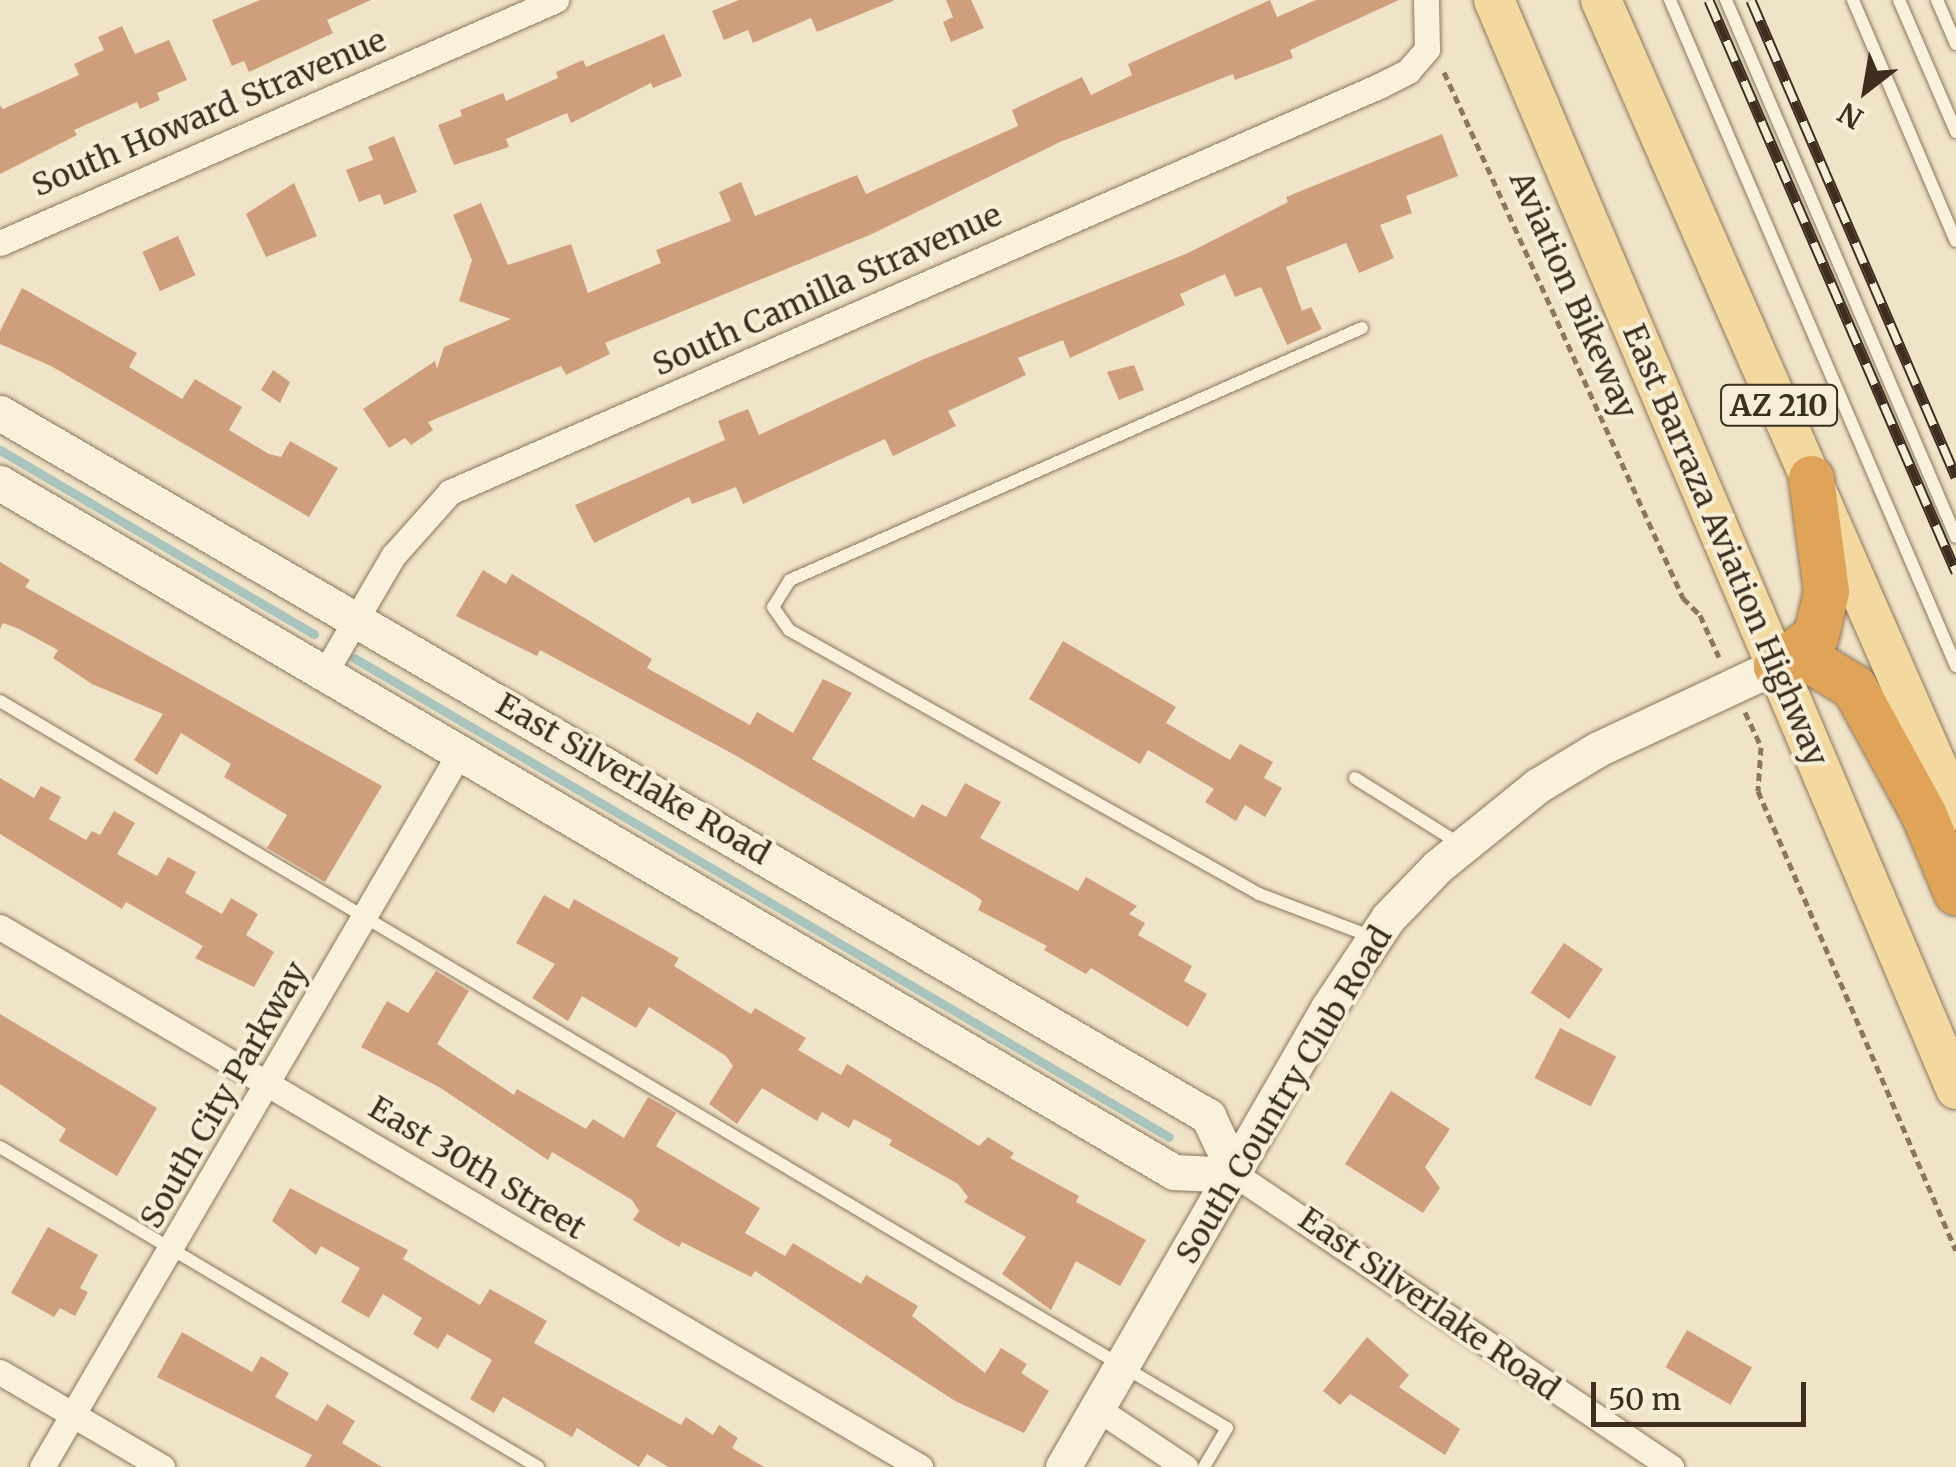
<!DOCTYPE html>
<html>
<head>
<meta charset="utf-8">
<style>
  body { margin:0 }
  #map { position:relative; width:1956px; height:1467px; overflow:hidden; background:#f0e4c8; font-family:Merriweather,serif }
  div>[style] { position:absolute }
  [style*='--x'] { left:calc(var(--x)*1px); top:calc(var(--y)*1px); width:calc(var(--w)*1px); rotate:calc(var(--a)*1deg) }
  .stream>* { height:9px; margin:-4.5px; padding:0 4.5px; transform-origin:4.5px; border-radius:4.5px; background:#a9c4bc }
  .building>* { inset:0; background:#cf9f7d; transform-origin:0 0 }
  .path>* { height:5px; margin-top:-2.5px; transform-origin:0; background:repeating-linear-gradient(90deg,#8d765c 0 8px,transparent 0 13px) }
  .roads { filter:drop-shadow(0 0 2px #8d765c) drop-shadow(0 0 2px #8d765c) }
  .lane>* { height:12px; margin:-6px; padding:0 6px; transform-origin:6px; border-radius:6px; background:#faf1dc }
  .street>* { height:25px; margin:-12.5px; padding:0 12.5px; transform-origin:12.5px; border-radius:12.5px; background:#faf1dc }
  .secondary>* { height:35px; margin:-17.5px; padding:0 17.5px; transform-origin:17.5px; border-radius:17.5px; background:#faf1dc }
  .primary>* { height:40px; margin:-20px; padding:0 20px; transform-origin:20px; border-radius:20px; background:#f3d9a0 }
  .highway>* { height:45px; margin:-22.5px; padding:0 22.5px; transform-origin:22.5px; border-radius:22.5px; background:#e0a458 }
  .rail>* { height:11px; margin-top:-5.5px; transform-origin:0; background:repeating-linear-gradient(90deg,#f7eed8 0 22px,#3d2e20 0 44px); box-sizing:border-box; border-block:2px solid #3d2e20 }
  span { translate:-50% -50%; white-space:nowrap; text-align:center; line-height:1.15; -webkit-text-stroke:8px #f7eed8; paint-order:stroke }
  .shield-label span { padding:2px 8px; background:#f7eed8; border:2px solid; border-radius:8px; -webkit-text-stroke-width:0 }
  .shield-label { font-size:30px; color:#3d2e20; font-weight:700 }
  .street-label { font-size:32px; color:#3d2e20 }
  .north { position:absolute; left:1816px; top:40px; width:100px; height:100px; -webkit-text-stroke:8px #f7eed8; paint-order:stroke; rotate:211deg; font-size:28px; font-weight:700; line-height:40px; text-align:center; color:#3d2e20 }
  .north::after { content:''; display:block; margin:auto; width:35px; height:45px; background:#3d2e20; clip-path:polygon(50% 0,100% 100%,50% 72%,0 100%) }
  .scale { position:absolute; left:1591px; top:1382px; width:215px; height:45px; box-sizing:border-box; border:5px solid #3d2e20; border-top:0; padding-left:12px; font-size:30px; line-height:35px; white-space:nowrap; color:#3d2e20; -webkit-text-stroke:8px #f7eed8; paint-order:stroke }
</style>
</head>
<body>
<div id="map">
  <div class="stream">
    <div style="--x:0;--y:450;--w:364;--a:30.4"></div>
    <div style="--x:354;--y:658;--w:945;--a:30.44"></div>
  </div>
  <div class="building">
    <div style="clip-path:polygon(260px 0,371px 0,327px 20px,333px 33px,249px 72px,244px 61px,232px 66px,212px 20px)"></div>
    <div style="clip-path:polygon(739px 0,893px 0,893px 1px,817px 32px,811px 18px,753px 43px,748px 30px,724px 40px,712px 11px)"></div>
    <div style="clip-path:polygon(946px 0,971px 0,984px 28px,951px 42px,943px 22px,953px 17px)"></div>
    <div style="clip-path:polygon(1270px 0,1277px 17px,1316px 0,1399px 0,1290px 50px,1293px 58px,1235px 80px,1233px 74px,1060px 142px,872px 234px,605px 343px,610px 354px,566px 375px,561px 366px,428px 422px,433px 430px,411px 445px,405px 438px,389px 448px,363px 409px,435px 361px,437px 369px,444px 347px,511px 319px,459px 301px,472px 260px,453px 215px,481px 203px,508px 265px,571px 244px,588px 293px,661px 263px,656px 250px,731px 221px,719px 192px,741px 182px,755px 216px,857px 175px,866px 194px,1018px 126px,1012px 110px,1082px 77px,1091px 95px,1132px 75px,1128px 64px)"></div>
    <div style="clip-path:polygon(122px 26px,135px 54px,169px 40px,187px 80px,157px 93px,160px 100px,140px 109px,137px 102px,74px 130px,77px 135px,0 174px,0 105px,3px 109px,79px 75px,74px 64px,104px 50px,98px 37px)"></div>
    <div style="clip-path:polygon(664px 34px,682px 76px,653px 88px,651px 83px,571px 123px,567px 113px,506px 139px,509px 147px,454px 165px,438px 125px,462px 116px,460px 110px,503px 93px,506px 101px,558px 78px,556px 72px,583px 60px,586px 67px)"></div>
    <div style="clip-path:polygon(1442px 134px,1458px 176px,1406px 196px,1412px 213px,1380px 225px,1394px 258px,1359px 273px,1346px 243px,1286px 267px,1302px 311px,1311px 307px,1322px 329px,1287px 345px,1261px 287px,1235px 297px,1225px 274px,1180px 294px,1185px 305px,1070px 358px,1063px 340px,1018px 358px,1026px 375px,948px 411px,956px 426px,893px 456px,885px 439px,743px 504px,736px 487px,692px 504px,689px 497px,594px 543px,575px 505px,725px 440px,718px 421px,748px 409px,759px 435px,924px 359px,1188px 253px,1288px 202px,1286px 197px)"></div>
    <div style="clip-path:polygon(394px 136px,417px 192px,384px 205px,380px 194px,359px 202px,346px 170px,373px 160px,368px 147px)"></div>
    <div style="clip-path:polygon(294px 183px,317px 236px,266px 257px,246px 214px)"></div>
    <div style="left:178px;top:236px;width:43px;height:39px;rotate:66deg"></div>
    <div style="clip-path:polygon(22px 288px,137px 353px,129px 367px,182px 399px,195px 379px,242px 407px,229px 430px,269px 454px,281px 457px,290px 441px,338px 468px,309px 517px,51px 366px,0 344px,0 331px)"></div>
    <div style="clip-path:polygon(1134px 365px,1144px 390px,1119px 400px,1107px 372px)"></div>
    <div style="clip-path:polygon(273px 370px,290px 382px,280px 403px,261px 390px)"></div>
    <div style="clip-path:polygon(0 562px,30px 580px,25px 587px,382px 786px,325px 882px,267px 848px,287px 815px,224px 777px,231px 764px,181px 733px,157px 775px,134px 760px,163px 714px,92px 684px,53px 658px,58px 650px,19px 629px,3px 623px,0 629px)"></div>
    <div style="clip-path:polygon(483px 570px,506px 584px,512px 574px,652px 659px,647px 668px,750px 725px,757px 712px,793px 733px,823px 679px,852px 693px,812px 759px,914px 818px,922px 804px,946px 817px,965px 783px,1001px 802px,980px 838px,1078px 891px,1086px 877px,1137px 906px,1129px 914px,1145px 923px,1138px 935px,1192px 966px,1184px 981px,1207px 994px,1188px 1027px,1091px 968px,1086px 974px,1044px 950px,1047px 946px,978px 910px,982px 901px,976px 896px,733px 754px,540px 650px,537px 656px,456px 616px)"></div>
    <div style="clip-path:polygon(1063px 641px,1176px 707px,1166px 723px,1230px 760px,1240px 744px,1273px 762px,1264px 778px,1282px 788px,1265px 817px,1245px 805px,1236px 821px,1205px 802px,1214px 789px,1148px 750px,1140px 764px,1029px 699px)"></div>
    <div style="clip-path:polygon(0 778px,34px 798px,41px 786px,61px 797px,49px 819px,86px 840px,92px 831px,100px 835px,114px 811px,135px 823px,117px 854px,157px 876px,168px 857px,196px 872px,185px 893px,222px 914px,231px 898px,258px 914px,246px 935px,274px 952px,254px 987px,195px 958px,203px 946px,126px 902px,122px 909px,0 834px)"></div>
    <div style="clip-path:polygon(544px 895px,569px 909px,574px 899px,679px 958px,674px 966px,751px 1014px,755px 1008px,806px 1038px,798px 1050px,841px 1075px,847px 1064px,979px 1146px,988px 1137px,1014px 1153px,1010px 1158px,1079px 1196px,1076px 1202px,1146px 1240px,1120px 1286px,1076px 1261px,1051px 1310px,1002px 1274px,1026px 1237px,964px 1202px,968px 1197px,958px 1184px,889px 1145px,892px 1140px,854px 1119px,849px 1128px,822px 1112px,817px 1121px,762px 1088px,737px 1124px,709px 1104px,733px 1066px,726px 1056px,649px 1007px,636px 1028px,582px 996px,568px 1021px,532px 998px,555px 964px,516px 943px)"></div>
    <div style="left:1564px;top:943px;width:47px;height:60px;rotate:34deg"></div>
    <div style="clip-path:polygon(436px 971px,469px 991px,437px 1044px,514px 1095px,517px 1089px,586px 1129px,593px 1119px,624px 1138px,648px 1097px,676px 1113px,656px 1146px,760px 1208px,745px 1233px,785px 1256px,793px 1243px,861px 1284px,866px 1275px,918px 1306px,912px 1316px,985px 1373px,1001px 1348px,1027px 1364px,1021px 1373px,1049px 1391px,1024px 1433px,955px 1401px,755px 1271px,751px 1277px,682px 1242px,679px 1247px,633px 1220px,639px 1211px,632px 1200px,552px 1152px,548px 1160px,439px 1087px,361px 1047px,387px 1001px,408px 1013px)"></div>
    <div style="clip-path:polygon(0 1014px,157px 1108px,117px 1176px,59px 1141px,66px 1129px,0 1084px)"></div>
    <div style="left:1560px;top:1028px;width:63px;height:56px;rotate:27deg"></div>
    <div style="clip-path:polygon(1391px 1091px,1450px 1129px,1425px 1167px,1440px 1188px,1423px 1213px,1345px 1164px)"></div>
    <div style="clip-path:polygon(290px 1188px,408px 1250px,403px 1259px,480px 1305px,490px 1289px,547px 1321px,534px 1343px,681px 1425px,686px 1417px,713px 1435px,719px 1425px,738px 1438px,732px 1448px,764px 1467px,668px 1467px,647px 1454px,639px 1467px,577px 1428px,572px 1437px,503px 1397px,494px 1413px,470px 1399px,492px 1360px,447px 1334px,438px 1349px,413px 1334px,422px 1318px,383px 1294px,369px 1318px,341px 1302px,360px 1268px,321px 1246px,316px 1255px,272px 1221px)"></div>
    <div style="clip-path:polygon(48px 1227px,98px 1255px,80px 1288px,88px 1292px,75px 1316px,60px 1308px,54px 1317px,11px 1293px)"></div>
    <div style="left:1687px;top:1330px;width:75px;height:43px;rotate:30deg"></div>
    <div style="clip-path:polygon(182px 1332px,252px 1372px,261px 1356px,289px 1373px,275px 1397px,317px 1421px,327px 1404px,355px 1421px,342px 1443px,382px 1467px,305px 1467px,312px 1455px,157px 1377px)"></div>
    <div style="clip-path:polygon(1367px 1337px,1409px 1375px,1399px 1387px,1460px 1429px,1445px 1455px,1350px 1394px,1340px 1405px,1323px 1391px)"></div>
  </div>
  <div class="path">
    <div style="--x:1444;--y:72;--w:578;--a:65.56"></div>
    <div style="--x:1683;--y:598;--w:24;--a:45"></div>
    <div style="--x:1700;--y:615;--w:46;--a:65.7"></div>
    <div style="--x:1745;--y:712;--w:38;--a:65"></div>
    <div style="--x:1761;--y:747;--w:44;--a:93.9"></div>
    <div style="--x:1758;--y:791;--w:500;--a:66.7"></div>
  </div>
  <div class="roads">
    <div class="lane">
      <div style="--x:1670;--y:0;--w:725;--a:66.76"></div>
      <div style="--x:1726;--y:0;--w:584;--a:66.81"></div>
      <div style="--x:1853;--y:0;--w:262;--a:66.9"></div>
      <div style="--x:1899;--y:0;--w:144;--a:66.6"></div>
      <div style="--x:1937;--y:0;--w:48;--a:66.6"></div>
      <div style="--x:1362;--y:328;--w:625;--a:156.22"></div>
      <div style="--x:790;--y:580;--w:32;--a:122"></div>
      <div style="--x:773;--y:607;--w:28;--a:55"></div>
      <div style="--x:789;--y:630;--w:539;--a:29.32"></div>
      <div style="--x:1259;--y:894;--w:121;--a:20.8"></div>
      <div style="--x:0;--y:701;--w:1426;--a:30.65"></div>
      <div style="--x:1227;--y:1428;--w:45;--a:120.5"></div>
      <div style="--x:1355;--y:778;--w:124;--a:32.2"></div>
      <div style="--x:0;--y:1147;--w:626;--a:30.74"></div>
    </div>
    <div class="street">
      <div style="--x:0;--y:243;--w:607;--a:-23.61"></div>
      <div style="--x:324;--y:674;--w:137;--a:-59.7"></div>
      <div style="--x:393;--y:556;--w:86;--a:-48.3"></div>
      <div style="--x:450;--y:492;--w:1014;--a:-23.61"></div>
      <div style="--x:1379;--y:86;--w:33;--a:-27"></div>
      <div style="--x:1408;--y:71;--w:29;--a:-49"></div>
      <div style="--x:1427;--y:49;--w:49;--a:-91.2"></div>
      <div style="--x:0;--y:927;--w:1067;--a:30.41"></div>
      <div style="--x:1236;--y:1175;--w:524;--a:33.87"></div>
      <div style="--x:0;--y:1372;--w:188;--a:30.4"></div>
      <div style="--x:1098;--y:1409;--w:105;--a:33.7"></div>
      <div style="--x:42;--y:1467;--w:826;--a:-59.68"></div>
    </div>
    <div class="secondary">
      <div style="--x:0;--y:413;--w:1398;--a:30.2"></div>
      <div style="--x:1208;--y:1116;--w:65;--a:64.6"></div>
      <div style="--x:0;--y:483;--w:1361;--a:30.41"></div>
      <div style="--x:1174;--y:1172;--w:62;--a:2.8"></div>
      <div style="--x:1063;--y:1467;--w:530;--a:-60"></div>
      <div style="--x:1328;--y:1008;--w:108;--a:-56.3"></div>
      <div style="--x:1388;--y:918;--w:71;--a:-46.1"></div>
      <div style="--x:1437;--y:867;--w:129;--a:-39"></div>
      <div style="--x:1537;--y:786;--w:71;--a:-31.2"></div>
      <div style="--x:1598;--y:749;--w:196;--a:-25"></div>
    </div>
    <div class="primary">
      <div style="--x:1494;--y:0;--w:1183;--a:67.01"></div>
      <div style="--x:1601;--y:0;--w:884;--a:66.33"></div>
    </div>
    <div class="highway">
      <div style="--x:1776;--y:666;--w:33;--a:-12"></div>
      <div style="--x:1808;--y:659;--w:54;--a:31.3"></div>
      <div style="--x:1854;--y:687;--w:144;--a:61.3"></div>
      <div style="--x:1923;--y:813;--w:86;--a:67.3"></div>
      <div style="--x:1776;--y:666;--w:51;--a:-37.8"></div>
      <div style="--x:1816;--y:635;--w:45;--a:-77.2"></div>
      <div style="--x:1826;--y:591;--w:114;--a:-97.6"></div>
    </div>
  </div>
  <div class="rail">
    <div style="--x:1709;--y:0;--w:623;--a:66.64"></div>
    <div style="--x:1751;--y:0;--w:519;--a:66.74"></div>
  </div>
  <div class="shield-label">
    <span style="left:1779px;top:405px">AZ 210</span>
  </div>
  <div class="street-label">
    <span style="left:209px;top:113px;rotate:-23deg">South Howard Stravenue</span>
    <span style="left:827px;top:290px;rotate:-24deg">South Camilla Stravenue</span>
    <span style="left:1573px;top:295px;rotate:66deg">Aviation Bikeway</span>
    <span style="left:1725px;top:545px;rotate:67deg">East Barraza Aviation Highway</span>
    <span style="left:633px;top:779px;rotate:30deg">East Silverlake Road</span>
    <span style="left:224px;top:1095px;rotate:-60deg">South City Parkway</span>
    <span style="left:1284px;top:1095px;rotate:-59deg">South Country Club Road</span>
    <span style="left:477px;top:1168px;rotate:31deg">East 30th Street</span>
    <span style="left:1429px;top:1304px;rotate:35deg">East Silverlake Road</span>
  </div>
  <div class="north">N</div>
  <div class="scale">50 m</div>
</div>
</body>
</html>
